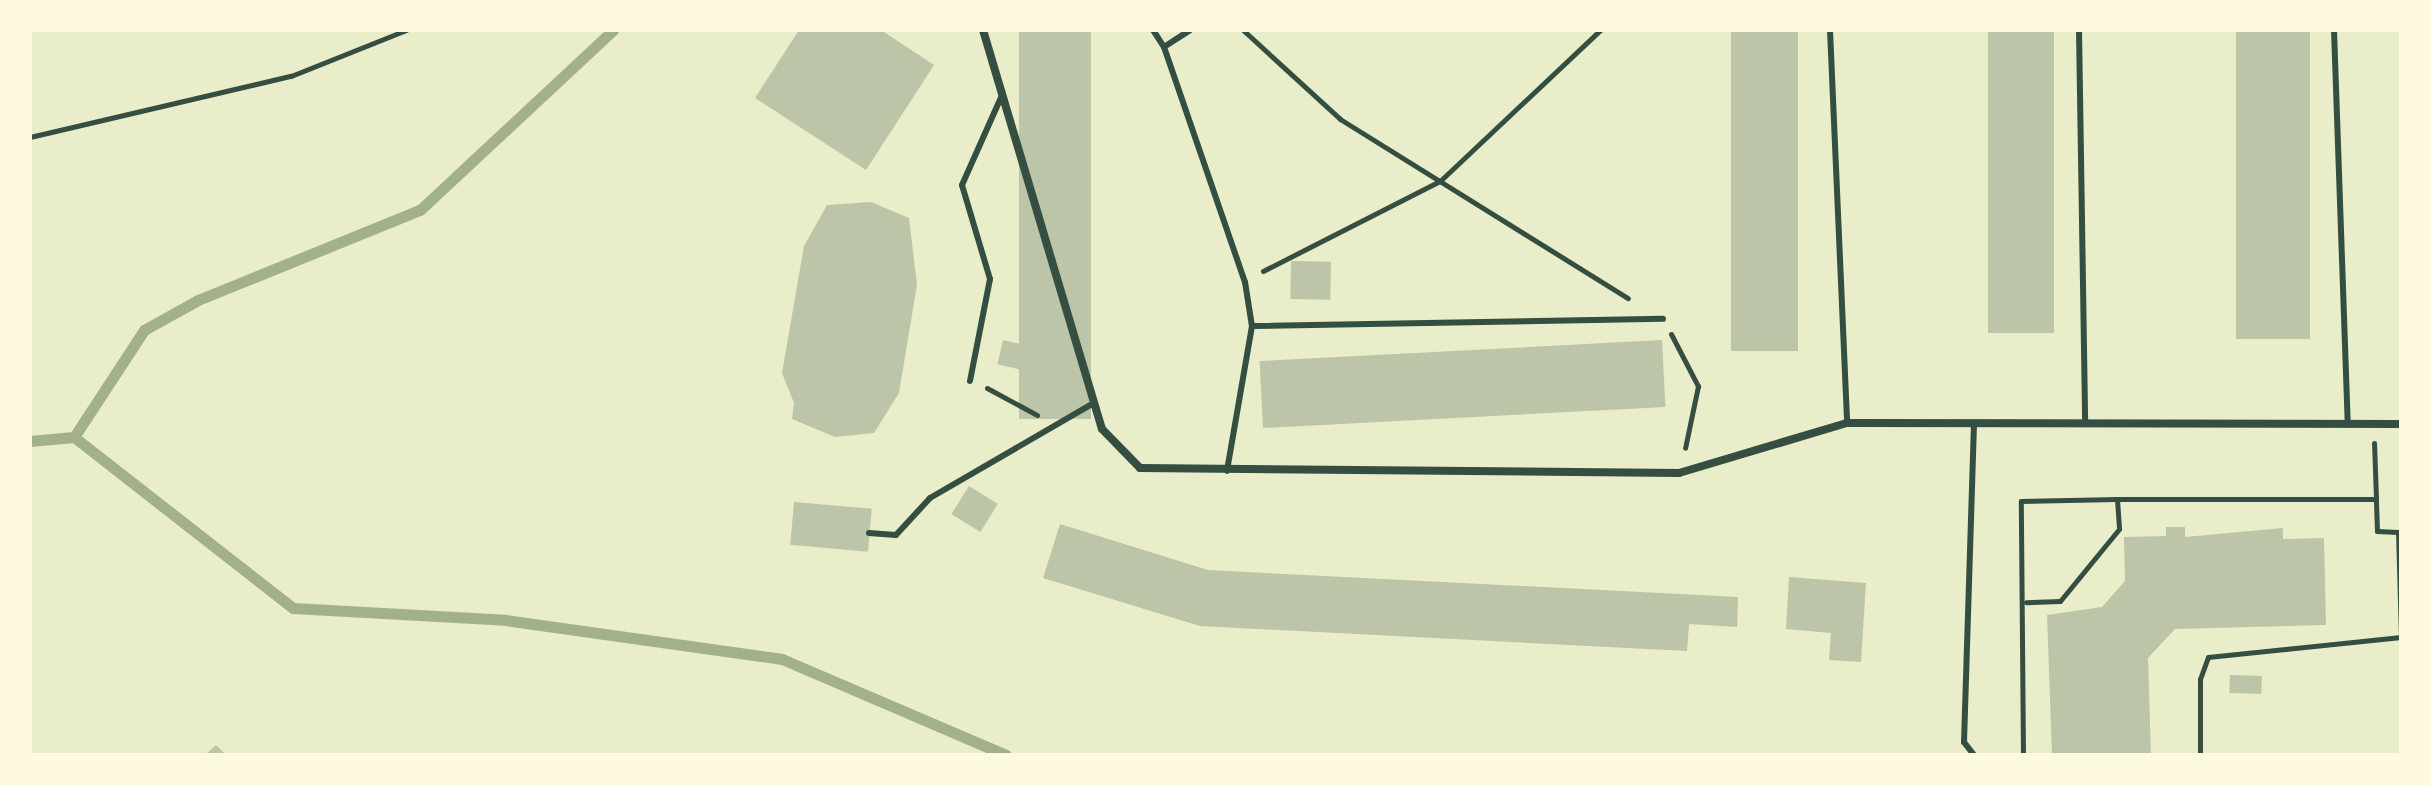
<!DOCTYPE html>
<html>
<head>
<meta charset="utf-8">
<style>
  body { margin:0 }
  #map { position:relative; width:2431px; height:785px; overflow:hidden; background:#e9edc9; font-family:Barlow,sans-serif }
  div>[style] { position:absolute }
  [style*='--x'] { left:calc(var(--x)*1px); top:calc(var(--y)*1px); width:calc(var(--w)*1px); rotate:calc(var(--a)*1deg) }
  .stream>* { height:11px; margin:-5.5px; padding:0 5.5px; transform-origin:5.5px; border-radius:5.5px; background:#a3b18a }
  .building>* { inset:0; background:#bcc5a7; transform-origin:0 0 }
  .path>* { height:5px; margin:-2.5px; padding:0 2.5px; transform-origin:2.5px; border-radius:2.5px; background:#344e41 }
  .service>* { height:6px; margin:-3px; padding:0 3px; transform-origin:3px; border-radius:3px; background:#344e41 }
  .minor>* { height:8px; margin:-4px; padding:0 4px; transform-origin:4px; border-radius:4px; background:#344e41 }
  span { translate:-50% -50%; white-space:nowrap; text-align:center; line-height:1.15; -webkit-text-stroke:8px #fefae0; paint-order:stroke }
  .frame { position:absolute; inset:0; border:32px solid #fefae0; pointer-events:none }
</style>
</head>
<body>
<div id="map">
  <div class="stream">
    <div style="--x:74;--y:437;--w:128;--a:-56.8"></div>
    <div style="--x:144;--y:330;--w:62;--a:-29.1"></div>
    <div style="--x:198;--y:300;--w:240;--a:-22.1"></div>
    <div style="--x:420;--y:210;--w:264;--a:-43"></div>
    <div style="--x:30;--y:441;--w:44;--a:-5.2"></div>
    <div style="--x:74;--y:437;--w:278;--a:38"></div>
    <div style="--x:293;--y:608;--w:212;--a:3.2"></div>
    <div style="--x:505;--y:620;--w:280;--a:8"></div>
    <div style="--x:782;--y:659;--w:244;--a:23.2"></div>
  </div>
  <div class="building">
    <div style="clip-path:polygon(799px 30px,881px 30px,934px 65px,866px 170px,755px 98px)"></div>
    <div style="left:1019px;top:30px;width:72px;height:389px"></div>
    <div style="left:1731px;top:30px;width:67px;height:321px"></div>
    <div style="left:1988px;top:30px;width:66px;height:303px"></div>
    <div style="left:2236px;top:30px;width:74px;height:309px"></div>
    <div style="clip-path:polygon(871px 202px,909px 218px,917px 285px,899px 393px,874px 433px,835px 437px,792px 419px,794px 403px,782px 373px,804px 246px,827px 205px)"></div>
    <div style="left:1291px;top:261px;width:40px;height:38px;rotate:1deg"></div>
    <div style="left:1003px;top:340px;width:26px;height:25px;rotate:13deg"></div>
    <div style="left:1662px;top:340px;width:67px;height:403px;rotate:87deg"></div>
    <div style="left:969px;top:486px;width:34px;height:33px;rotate:32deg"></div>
    <div style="left:794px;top:502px;width:78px;height:43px;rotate:5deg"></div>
    <div style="clip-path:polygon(1060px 524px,1208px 570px,1738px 597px,1737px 627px,1689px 624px,1687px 651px,1200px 626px,1043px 578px)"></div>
    <div style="clip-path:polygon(2166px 527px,2185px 527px,2185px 537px,2283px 528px,2283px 539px,2324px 538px,2326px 625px,2175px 629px,2148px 658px,2151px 755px,2052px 755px,2047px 615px,2102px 607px,2125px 581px,2124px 537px,2166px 536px)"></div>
    <div style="clip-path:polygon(1789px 577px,1866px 583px,1861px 662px,1829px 660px,1831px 633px,1786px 629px)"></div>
    <div style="left:2230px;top:675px;width:32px;height:18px;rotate:2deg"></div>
    <div style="clip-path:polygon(216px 745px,226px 755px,205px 755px)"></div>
  </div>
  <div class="path">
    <div style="--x:1243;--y:30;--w:132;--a:42.5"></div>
    <div style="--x:1340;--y:119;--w:339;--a:31.9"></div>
    <div style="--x:30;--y:137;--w:268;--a:-13.2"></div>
    <div style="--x:291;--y:76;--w:124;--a:-21.8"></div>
    <div style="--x:1263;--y:271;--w:199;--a:-27"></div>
    <div style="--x:1440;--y:181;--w:220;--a:-43.3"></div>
    <div style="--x:1671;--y:334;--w:59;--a:62.6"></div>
    <div style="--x:1698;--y:386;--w:63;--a:101.8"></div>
    <div style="--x:987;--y:388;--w:57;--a:28.4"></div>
    <div style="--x:2117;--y:499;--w:259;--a:0"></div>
    <div style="--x:2376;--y:499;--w:56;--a:-92"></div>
    <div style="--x:2023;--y:755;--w:254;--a:-90.5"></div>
    <div style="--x:2021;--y:501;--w:96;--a:-1.2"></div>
    <div style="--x:2117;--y:499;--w:30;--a:86"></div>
    <div style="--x:2119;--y:529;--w:93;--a:129.3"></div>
    <div style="--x:2060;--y:601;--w:34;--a:178"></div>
    <div style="--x:2200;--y:755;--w:76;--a:-90"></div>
    <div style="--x:2200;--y:679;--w:23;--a:-70"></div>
    <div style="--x:2208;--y:657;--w:194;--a:-5.9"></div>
    <div style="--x:2401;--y:637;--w:105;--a:-91.6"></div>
    <div style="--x:2398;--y:532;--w:21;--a:-177"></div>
    <div style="--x:2377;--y:531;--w:32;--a:-92"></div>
  </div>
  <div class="service">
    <div style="--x:1153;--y:30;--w:20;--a:57"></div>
    <div style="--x:1164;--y:47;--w:31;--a:-33"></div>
    <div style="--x:1830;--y:30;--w:393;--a:87.5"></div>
    <div style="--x:2079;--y:30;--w:393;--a:89.1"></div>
    <div style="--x:2334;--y:30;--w:393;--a:88"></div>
    <div style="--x:1164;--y:47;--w:249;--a:71"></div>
    <div style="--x:1245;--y:282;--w:45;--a:81"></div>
    <div style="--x:1252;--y:326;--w:147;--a:99.8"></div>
    <div style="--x:1252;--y:326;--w:411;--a:-1"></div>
    <div style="--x:970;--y:381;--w:104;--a:-78.9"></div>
    <div style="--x:990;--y:279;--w:98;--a:-106.6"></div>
    <div style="--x:962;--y:185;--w:98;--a:-66"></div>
    <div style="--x:869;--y:533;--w:27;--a:4"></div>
    <div style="--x:896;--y:535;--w:50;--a:-47.4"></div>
    <div style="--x:930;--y:498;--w:190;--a:-30.1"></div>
    <div style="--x:1974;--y:755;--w:16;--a:-128"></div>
    <div style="--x:1964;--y:742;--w:319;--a:-88.2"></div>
  </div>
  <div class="minor">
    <div style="--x:983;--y:30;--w:416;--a:73.4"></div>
    <div style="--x:1102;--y:429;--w:54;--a:45.7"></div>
    <div style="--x:1140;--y:468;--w:539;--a:0.53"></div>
    <div style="--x:1679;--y:473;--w:175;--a:-16.6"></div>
    <div style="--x:1847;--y:423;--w:554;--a:0.1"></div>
  </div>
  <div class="frame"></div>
</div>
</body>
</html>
